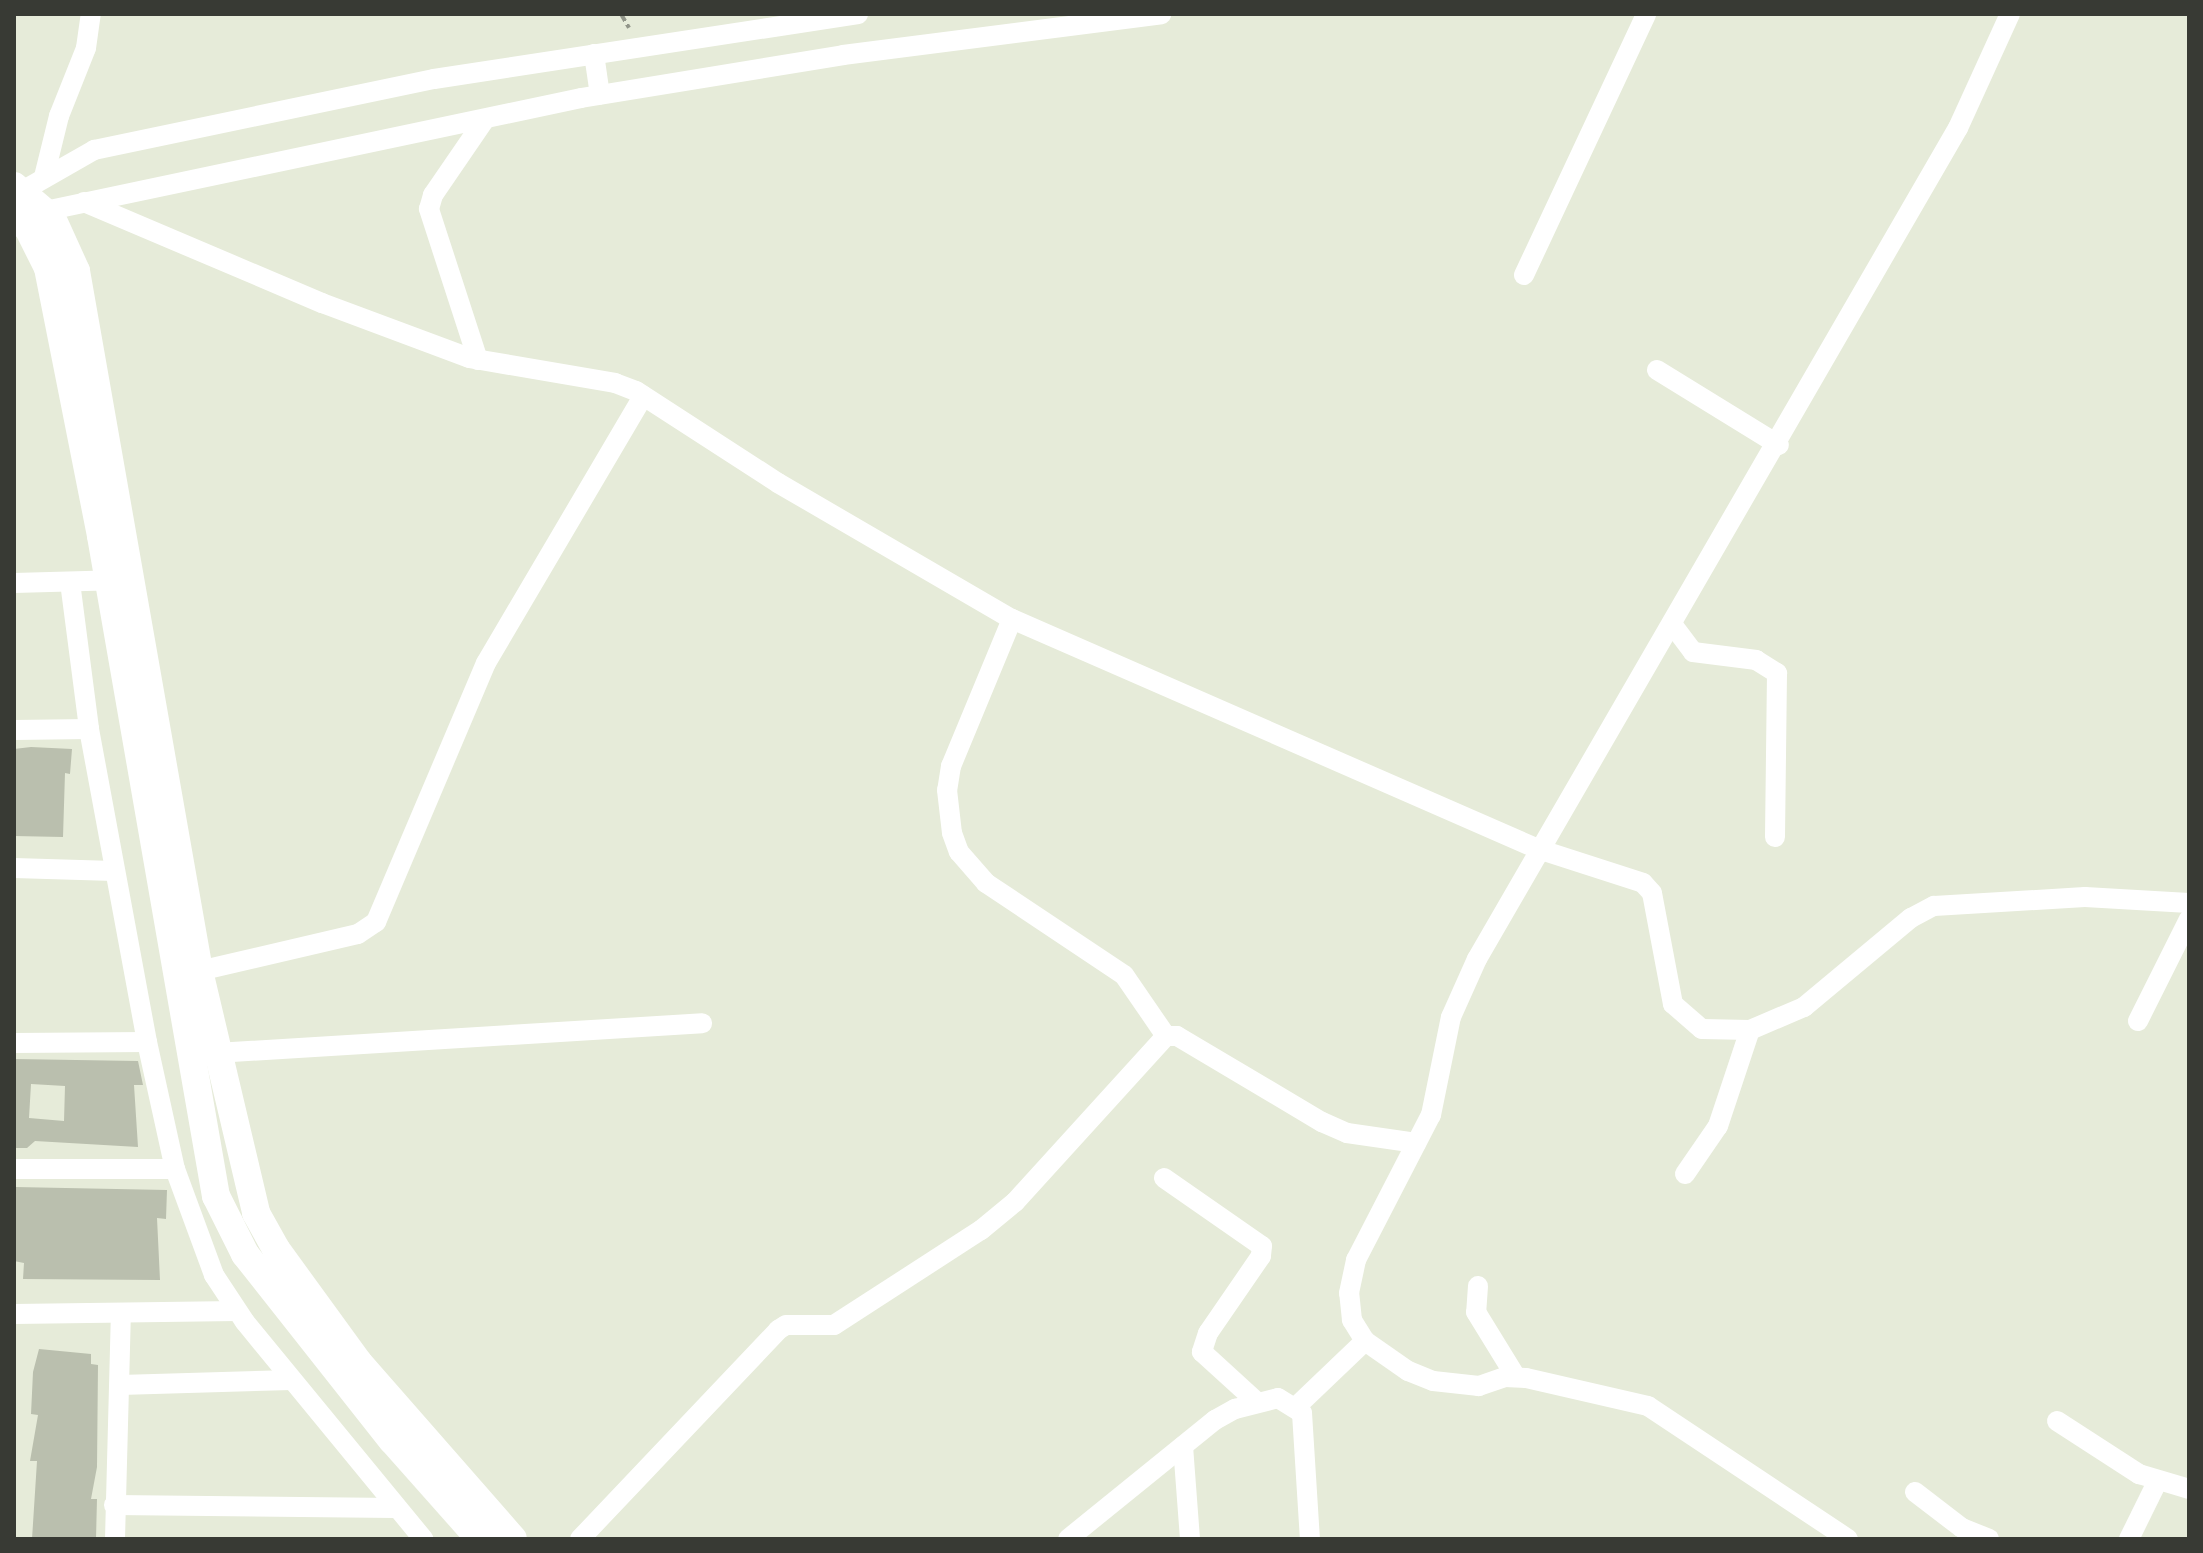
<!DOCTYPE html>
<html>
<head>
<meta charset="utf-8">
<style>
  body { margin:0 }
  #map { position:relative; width:2203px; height:1553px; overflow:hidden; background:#e6ebd9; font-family:Roboto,sans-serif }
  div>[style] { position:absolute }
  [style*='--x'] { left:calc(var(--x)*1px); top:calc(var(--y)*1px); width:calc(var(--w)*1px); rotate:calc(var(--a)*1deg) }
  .building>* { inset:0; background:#babfae }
  .path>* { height:4px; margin-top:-2px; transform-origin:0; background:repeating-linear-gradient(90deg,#919589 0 8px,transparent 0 12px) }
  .street>* { height:20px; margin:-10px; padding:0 10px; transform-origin:10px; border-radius:10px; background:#fff }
  .secondary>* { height:28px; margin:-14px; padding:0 14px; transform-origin:14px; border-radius:14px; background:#fff }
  span { translate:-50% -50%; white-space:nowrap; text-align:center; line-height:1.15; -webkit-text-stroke:6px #f3f8e6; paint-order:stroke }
  .frame { position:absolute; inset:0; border:16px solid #383a34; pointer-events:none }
</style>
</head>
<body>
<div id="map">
  <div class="building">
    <div style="clip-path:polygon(31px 747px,72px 749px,70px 774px,65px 773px,63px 837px,14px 836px,14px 749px)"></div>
    <div style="clip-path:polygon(evenodd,14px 1059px,138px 1061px,143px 1085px,134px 1085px,138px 1147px,35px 1141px,27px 1148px,14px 1148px,14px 1059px,31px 1084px,65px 1086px,64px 1121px,29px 1118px,31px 1084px)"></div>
    <div style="clip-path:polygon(15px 1187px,167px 1190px,166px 1219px,157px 1218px,160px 1280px,23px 1279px,24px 1263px,14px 1261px)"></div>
    <div style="clip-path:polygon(39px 1349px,91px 1354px,91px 1364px,98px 1365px,97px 1467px,91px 1499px,97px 1499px,96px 1539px,32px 1539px,37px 1461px,30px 1461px,38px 1415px,31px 1414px,33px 1372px)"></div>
  </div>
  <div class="path">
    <div style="--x:621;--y:14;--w:16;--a:60"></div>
  </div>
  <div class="street">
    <div style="--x:594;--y:54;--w:41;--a:81.7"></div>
    <div style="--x:44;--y:177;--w:63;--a:-76.2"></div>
    <div style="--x:59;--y:116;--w:73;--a:-68.3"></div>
    <div style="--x:86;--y:48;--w:34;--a:-82"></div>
    <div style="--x:24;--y:190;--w:81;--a:-29.7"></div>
    <div style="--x:94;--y:150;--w:347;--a:-11.8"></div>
    <div style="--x:434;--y:79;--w:429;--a:-8.7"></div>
    <div style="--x:84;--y:202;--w:259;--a:23"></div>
    <div style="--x:322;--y:303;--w:157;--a:20.5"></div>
    <div style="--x:469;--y:358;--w:148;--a:9.7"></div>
    <div style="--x:615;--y:383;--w:22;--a:21"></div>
    <div style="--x:636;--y:391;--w:169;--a:32.9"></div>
    <div style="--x:778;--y:483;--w:271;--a:30.2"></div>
    <div style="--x:1012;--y:619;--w:574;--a:23.62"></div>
    <div style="--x:1538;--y:849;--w:110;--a:17.9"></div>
    <div style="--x:1643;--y:883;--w:13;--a:48"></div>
    <div style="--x:1652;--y:893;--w:113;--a:79.3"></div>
    <div style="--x:1673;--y:1004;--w:38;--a:41"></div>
    <div style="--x:1702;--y:1029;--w:48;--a:1.2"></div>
    <div style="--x:1750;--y:1030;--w:59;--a:-23.1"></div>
    <div style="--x:1804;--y:1007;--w:139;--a:-39.8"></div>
    <div style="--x:1911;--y:918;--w:26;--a:-28"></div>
    <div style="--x:1934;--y:906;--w:151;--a:-3.4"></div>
    <div style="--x:2085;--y:897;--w:104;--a:3.3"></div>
    <div style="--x:45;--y:211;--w:548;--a:-11.9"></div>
    <div style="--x:581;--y:98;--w:266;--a:-9.3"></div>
    <div style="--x:843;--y:55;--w:321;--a:-7.3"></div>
    <div style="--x:1524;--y:275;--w:288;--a:-64.9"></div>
    <div style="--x:478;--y:360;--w:159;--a:-108"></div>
    <div style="--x:429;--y:209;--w:15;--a:-74"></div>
    <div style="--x:433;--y:195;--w:92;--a:-55.6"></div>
    <div style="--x:1657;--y:370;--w:143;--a:31.6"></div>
    <div style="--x:70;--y:582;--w:148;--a:82.6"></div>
    <div style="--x:89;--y:729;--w:318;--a:79.5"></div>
    <div style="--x:147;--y:1042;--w:130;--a:77.6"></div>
    <div style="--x:175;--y:1169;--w:113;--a:69.8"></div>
    <div style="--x:214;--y:1275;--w:56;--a:56.6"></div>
    <div style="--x:245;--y:1322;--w:281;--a:50.6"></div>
    <div style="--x:14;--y:583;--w:108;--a:-1.6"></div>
    <div style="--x:1012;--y:619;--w:159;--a:112.5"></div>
    <div style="--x:951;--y:766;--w:24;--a:99"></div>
    <div style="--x:947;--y:790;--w:43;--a:83.4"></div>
    <div style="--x:952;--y:833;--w:20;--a:70"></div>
    <div style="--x:959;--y:852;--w:41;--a:48.9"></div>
    <div style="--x:986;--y:883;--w:166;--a:33.7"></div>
    <div style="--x:1124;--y:975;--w:74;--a:55.5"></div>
    <div style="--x:1672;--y:624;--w:35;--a:53"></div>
    <div style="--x:1693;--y:652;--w:64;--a:7.2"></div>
    <div style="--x:1756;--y:660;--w:25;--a:32"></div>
    <div style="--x:1777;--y:673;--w:164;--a:90.7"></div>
    <div style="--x:14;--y:730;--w:75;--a:-0.8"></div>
    <div style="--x:14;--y:868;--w:100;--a:1.7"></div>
    <div style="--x:199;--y:971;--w:163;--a:-13.1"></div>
    <div style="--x:358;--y:934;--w:22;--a:-34"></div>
    <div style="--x:376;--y:922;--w:281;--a:-67"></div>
    <div style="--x:486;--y:663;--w:310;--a:-59.5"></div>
    <div style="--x:2138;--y:1021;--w:114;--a:-63.4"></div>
    <div style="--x:14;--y:1043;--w:133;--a:-0.4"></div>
    <div style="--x:216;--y:1053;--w:487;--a:-3.5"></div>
    <div style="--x:14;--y:1169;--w:161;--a:0"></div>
    <div style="--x:1685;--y:1174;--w:58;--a:-55.5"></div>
    <div style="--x:1718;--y:1126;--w:101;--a:-71.6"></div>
    <div style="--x:1164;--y:1178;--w:119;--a:34.8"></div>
    <div style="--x:1262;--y:1246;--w:10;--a:96"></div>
    <div style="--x:1261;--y:1256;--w:93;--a:124.5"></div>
    <div style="--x:1208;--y:1333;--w:20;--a:108"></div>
    <div style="--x:1202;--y:1352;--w:74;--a:42.3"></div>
    <div style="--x:1478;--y:1286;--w:26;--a:94"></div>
    <div style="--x:1476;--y:1312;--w:76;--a:58.4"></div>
    <div style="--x:14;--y:1314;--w:223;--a:-0.8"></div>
    <div style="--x:120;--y:1385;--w:172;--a:-1.7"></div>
    <div style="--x:1298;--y:1405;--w:93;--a:-43.7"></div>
    <div style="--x:2057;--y:1421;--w:98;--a:32.9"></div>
    <div style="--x:2139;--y:1474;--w:52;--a:16.7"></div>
    <div style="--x:1183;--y:1446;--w:93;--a:85.7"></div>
    <div style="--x:1915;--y:1492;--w:59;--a:37.5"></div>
    <div style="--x:1962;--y:1528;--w:29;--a:22"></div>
    <div style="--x:114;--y:1505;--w:281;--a:0.6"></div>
    <div style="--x:115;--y:1539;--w:223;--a:-88.5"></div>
    <div style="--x:580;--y:1539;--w:288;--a:-46.5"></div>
    <div style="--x:778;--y:1330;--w:9;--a:-32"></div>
    <div style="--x:786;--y:1325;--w:48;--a:0"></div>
    <div style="--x:834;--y:1325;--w:175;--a:-32.9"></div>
    <div style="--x:981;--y:1230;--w:44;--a:-39.5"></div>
    <div style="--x:1015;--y:1202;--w:224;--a:-47.7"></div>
    <div style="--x:1166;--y:1036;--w:11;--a:0"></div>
    <div style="--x:1177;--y:1036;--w:169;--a:30.7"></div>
    <div style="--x:1322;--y:1122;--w:27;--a:24"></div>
    <div style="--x:1347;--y:1133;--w:70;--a:8.2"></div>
    <div style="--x:1068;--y:1539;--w:189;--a:-39"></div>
    <div style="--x:1215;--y:1420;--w:23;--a:-29"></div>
    <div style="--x:1235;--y:1409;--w:44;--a:-14.3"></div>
    <div style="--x:1278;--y:1398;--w:28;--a:32"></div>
    <div style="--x:1302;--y:1413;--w:126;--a:86.4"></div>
    <div style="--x:1848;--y:1539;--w:240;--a:-146.4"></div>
    <div style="--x:1648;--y:1406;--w:125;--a:-167.1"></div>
    <div style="--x:1526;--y:1378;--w:21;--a:-177"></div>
    <div style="--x:1505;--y:1377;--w:28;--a:161"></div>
    <div style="--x:1479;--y:1386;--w:46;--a:-173.8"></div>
    <div style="--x:1433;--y:1381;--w:27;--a:-158"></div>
    <div style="--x:1408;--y:1371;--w:52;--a:-145.1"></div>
    <div style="--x:1365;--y:1341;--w:25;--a:-122"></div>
    <div style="--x:1352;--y:1320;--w:27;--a:-96"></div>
    <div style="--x:1349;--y:1293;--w:34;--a:-78"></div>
    <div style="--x:1356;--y:1260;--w:163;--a:-62.7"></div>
    <div style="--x:1431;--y:1115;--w:100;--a:-78.5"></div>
    <div style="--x:1451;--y:1017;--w:64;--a:-65.9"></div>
    <div style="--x:1477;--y:959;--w:960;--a:-59.94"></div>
    <div style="--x:1958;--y:128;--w:125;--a:-65.5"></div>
    <div style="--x:2129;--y:1539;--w:64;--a:-63.8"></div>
  </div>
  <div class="secondary">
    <div style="--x:14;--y:186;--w:50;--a:40.1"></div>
    <div style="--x:52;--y:218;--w:58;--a:65.6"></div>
    <div style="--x:76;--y:271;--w:711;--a:80.03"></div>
    <div style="--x:199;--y:971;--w:249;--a:76.7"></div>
    <div style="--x:256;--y:1213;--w:41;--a:60.9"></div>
    <div style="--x:276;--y:1249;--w:140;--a:54"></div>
    <div style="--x:358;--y:1362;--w:235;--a:48.8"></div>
    <div style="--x:14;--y:217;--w:18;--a:38"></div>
    <div style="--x:28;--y:228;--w:45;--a:63.4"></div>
    <div style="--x:48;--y:268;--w:273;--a:78.8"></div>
    <div style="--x:101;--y:536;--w:670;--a:80.12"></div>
    <div style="--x:216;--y:1196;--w:65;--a:63.4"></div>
    <div style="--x:245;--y:1254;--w:237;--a:51.7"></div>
    <div style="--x:392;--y:1440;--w:132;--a:48.4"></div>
  </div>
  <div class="frame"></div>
</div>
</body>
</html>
